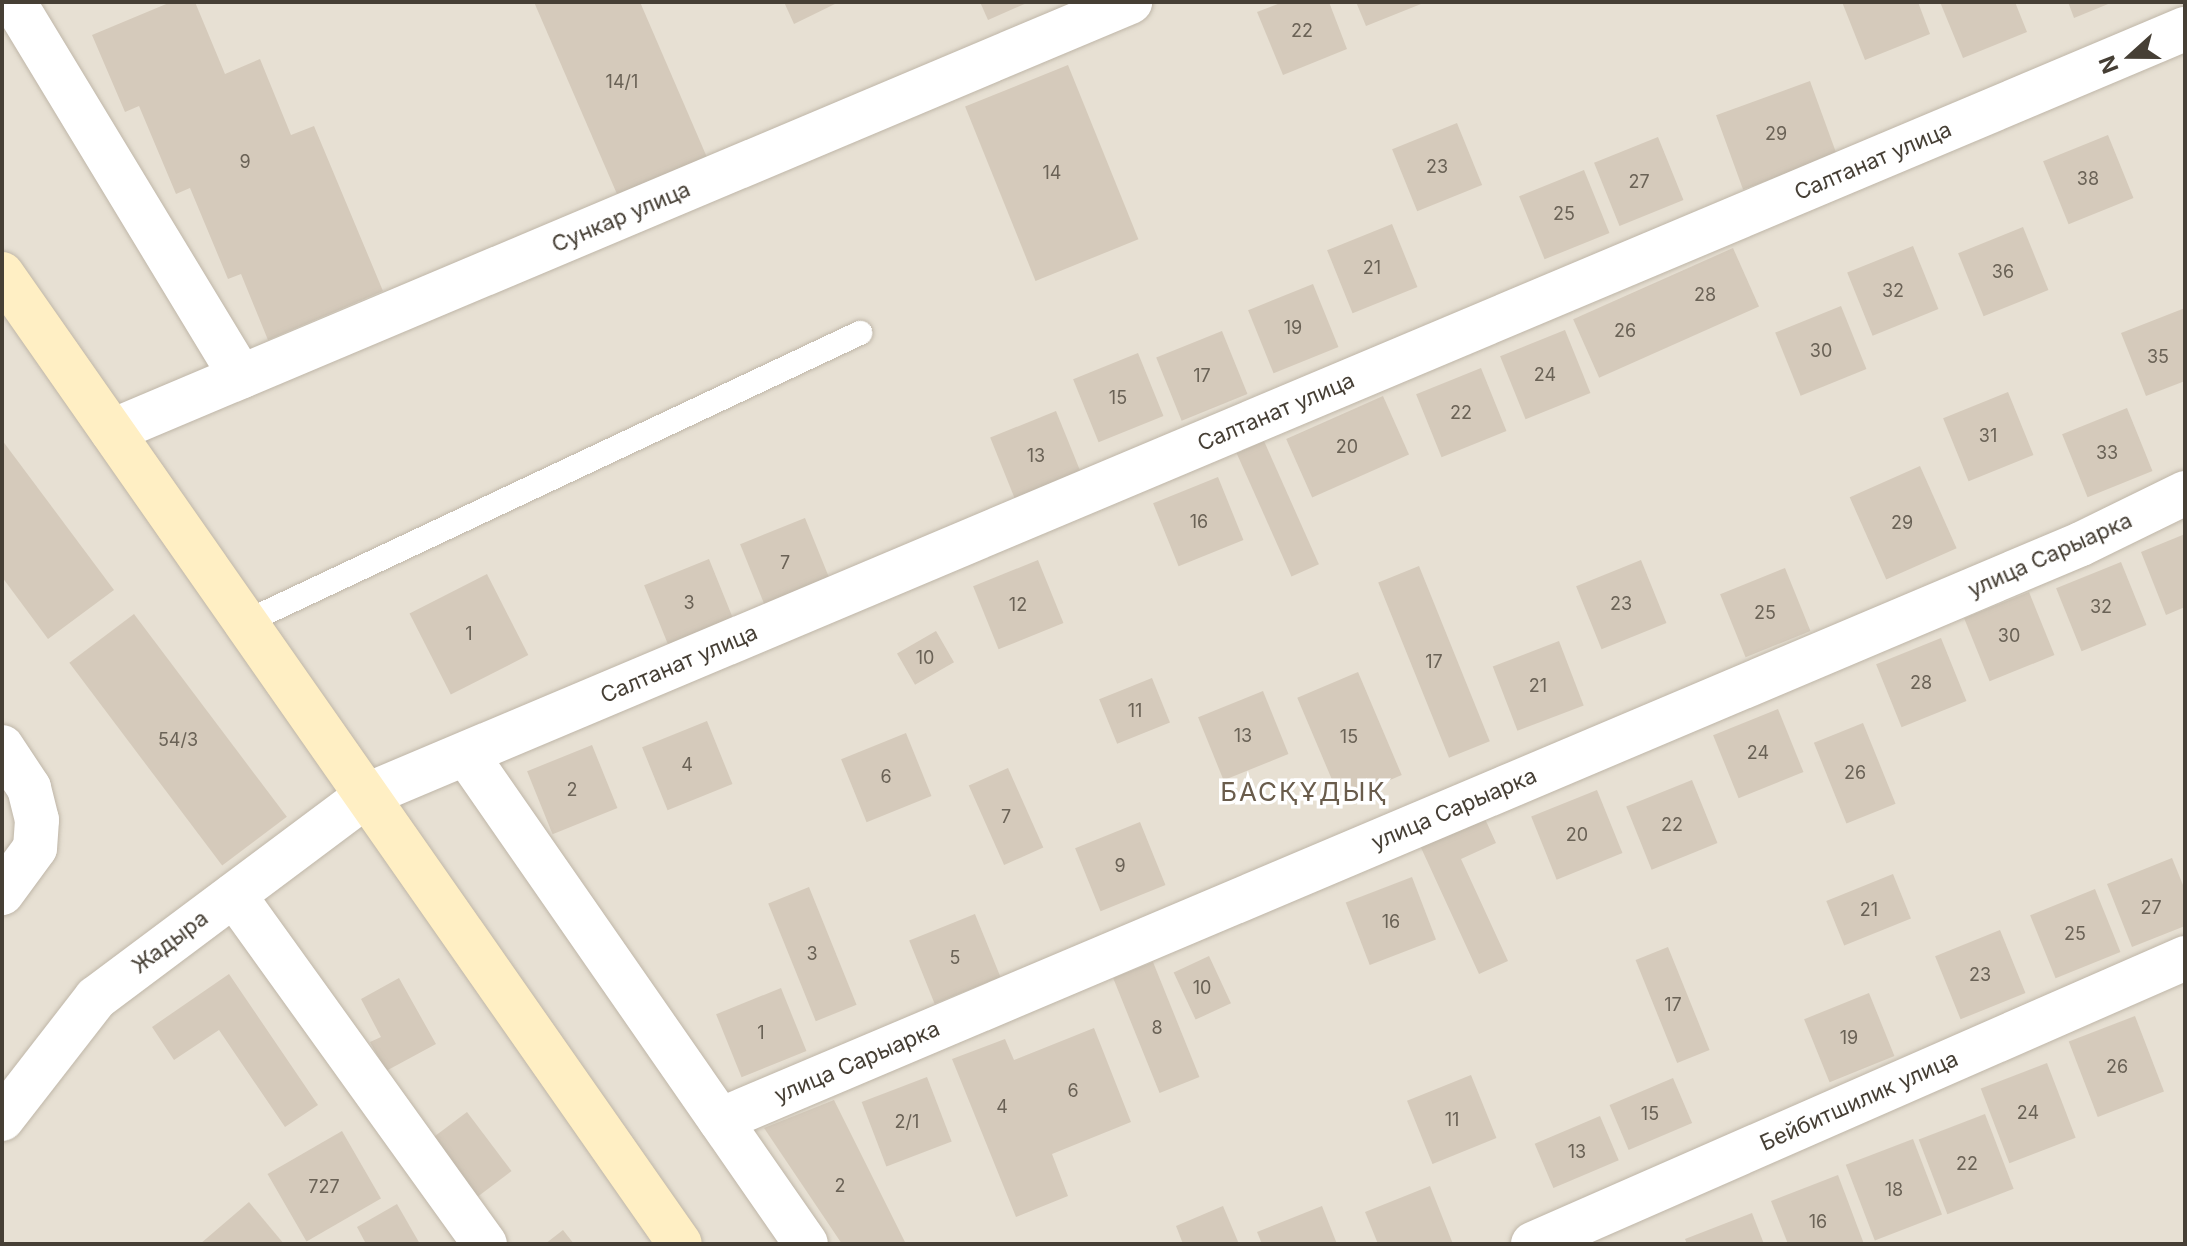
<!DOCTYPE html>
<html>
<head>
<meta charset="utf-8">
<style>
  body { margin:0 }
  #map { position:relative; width:2187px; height:1246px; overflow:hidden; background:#f3efe6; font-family:Inter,sans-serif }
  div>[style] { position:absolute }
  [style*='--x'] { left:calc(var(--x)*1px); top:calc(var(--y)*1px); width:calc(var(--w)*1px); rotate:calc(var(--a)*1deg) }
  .residential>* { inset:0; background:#e7e0d3; transform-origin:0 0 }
  .building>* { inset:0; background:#d5cabb; transform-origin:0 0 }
  .roads { filter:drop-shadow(0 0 2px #bfb6a8) drop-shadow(0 0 2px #bfb6a8) }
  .service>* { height:24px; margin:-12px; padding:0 12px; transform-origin:12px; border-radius:12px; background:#fff }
  .minor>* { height:44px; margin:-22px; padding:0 22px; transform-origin:22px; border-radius:22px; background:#fff }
  .secondary>* { height:44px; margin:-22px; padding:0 22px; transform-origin:22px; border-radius:22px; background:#ffefc4 }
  span { translate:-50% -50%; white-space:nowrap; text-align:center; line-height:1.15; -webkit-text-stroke:7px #fff; paint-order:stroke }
  .number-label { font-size:18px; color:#6a6256 }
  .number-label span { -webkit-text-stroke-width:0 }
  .street-label { font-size:22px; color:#463f35 }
  .quarter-label { font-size:26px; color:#695c4c; letter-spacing:2px }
  .frame { position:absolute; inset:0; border:4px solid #463f35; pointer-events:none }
  .north { position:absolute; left:2091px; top:16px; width:80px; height:80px; -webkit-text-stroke:6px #fff; paint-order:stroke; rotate:249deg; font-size:22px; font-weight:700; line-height:32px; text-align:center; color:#463f35 }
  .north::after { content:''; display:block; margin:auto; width:28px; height:36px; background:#463f35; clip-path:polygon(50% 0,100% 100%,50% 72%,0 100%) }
</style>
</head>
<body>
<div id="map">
  <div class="residential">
    <div style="left:2px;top:2px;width:2183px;height:1242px"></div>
  </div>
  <div class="building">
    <div style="clip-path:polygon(171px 2px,195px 2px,225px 74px,260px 59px,291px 135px,314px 126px,383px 291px,268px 340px,241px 274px,228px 279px,190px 188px,176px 194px,139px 106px,125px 112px,92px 35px)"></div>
    <div style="clip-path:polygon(534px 2px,640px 2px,709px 162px,620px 201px)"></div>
    <div style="clip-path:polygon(784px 2px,839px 2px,794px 24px)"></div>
    <div style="clip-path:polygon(980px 2px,1029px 2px,988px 20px)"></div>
    <div style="clip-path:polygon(1283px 2px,1329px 2px,1347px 49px,1283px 75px,1257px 12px)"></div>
    <div style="clip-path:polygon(1356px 2px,1426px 2px,1366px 26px)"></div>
    <div style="clip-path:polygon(1842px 2px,1918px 2px,1930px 34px,1865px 60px)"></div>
    <div style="clip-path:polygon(1940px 2px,2015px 2px,2027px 32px,1963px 58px)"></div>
    <div style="clip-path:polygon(2068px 2px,2113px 2px,2074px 18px)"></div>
    <div style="left:1068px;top:65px;width:188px;height:111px;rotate:68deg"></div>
    <div style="left:1810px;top:81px;width:79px;height:100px;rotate:70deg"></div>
    <div style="left:1457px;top:123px;width:67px;height:70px;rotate:68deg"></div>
    <div style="left:2108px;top:135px;width:68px;height:70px;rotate:68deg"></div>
    <div style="left:1658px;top:137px;width:68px;height:69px;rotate:68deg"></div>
    <div style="left:1584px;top:170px;width:68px;height:70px;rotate:68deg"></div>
    <div style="left:1392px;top:224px;width:68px;height:70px;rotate:68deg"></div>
    <div style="left:2023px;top:227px;width:68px;height:70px;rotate:68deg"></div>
    <div style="left:1913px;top:246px;width:68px;height:71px;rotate:68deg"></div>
    <div style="left:1733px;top:248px;width:64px;height:175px;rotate:66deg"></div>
    <div style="left:1313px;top:284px;width:68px;height:70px;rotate:68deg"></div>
    <div style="left:1841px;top:306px;width:68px;height:71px;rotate:68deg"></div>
    <div style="clip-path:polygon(2185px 308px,2185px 381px,2146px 396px,2121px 333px)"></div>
    <div style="left:1565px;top:330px;width:68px;height:70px;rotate:68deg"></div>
    <div style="left:1222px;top:331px;width:68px;height:71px;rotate:68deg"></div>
    <div style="left:1138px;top:353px;width:68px;height:70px;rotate:68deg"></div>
    <div style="left:1481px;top:368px;width:68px;height:70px;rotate:68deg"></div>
    <div style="left:2008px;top:392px;width:68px;height:70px;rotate:68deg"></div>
    <div style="left:1383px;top:396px;width:64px;height:106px;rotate:66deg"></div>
    <div style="left:2127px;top:408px;width:68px;height:70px;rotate:68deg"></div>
    <div style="left:1056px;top:411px;width:68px;height:71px;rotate:68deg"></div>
    <div style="clip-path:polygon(2px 440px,114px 590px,48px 639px,2px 577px)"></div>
    <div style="left:1264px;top:441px;width:135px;height:30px;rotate:66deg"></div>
    <div style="left:1920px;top:466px;width:90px;height:77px;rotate:66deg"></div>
    <div style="left:1218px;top:477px;width:68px;height:70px;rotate:68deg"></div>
    <div style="left:805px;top:518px;width:68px;height:70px;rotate:68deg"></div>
    <div style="clip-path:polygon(2185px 534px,2185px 607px,2166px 615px,2141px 552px)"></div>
    <div style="left:709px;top:559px;width:68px;height:70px;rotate:68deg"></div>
    <div style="left:1038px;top:560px;width:68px;height:70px;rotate:68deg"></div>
    <div style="left:1641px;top:560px;width:68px;height:70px;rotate:68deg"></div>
    <div style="left:2121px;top:562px;width:68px;height:70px;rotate:68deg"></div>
    <div style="left:1419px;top:566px;width:189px;height:44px;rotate:68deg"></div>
    <div style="left:1785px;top:568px;width:68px;height:70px;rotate:68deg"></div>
    <div style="left:487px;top:574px;width:91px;height:87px;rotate:63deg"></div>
    <div style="left:2029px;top:592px;width:68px;height:70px;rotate:68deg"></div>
    <div style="left:134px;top:614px;width:254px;height:81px;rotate:53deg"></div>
    <div style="left:936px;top:631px;width:36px;height:45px;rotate:60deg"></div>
    <div style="left:1941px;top:638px;width:68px;height:70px;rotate:68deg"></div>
    <div style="left:1559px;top:641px;width:69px;height:71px;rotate:69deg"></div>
    <div style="left:1358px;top:672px;width:112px;height:66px;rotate:67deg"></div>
    <div style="left:1152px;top:678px;width:48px;height:57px;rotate:68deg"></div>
    <div style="left:1263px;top:691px;width:68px;height:70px;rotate:68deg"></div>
    <div style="left:1778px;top:709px;width:68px;height:70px;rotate:68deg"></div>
    <div style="left:707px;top:721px;width:68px;height:70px;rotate:68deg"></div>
    <div style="left:1863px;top:723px;width:87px;height:53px;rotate:68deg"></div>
    <div style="left:906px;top:733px;width:68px;height:70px;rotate:68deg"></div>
    <div style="left:592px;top:745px;width:68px;height:70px;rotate:68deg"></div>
    <div style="left:1008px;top:768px;width:87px;height:43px;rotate:66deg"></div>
    <div style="left:1692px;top:780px;width:68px;height:71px;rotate:68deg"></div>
    <div style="left:1597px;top:790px;width:68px;height:71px;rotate:68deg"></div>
    <div style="clip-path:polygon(1481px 810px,1496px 843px,1461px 859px,1508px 961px,1479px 974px,1417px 839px)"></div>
    <div style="left:1140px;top:822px;width:68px;height:70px;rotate:68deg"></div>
    <div style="clip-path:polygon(2172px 858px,2185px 890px,2185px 926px,2132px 947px,2107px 884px)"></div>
    <div style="left:1893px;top:874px;width:48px;height:72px;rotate:68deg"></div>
    <div style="left:1412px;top:877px;width:67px;height:71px;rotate:69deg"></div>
    <div style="left:809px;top:887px;width:127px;height:44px;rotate:68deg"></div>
    <div style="left:2095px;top:889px;width:68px;height:70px;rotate:68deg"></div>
    <div style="left:975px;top:914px;width:68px;height:71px;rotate:68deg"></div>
    <div style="left:2000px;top:930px;width:68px;height:70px;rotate:68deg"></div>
    <div style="left:1668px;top:947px;width:111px;height:35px;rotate:68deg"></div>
    <div style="left:1209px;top:956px;width:52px;height:39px;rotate:65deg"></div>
    <div style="left:1153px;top:962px;width:124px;height:43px;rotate:68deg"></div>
    <div style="clip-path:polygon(229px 974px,318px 1105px,285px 1127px,219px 1030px,174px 1060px,152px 1027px)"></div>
    <div style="clip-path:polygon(399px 978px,436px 1044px,386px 1071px,370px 1042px,381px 1037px,361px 999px)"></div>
    <div style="left:781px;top:988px;width:68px;height:70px;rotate:68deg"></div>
    <div style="left:1869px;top:993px;width:68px;height:70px;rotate:68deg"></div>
    <div style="left:2135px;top:1016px;width:81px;height:71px;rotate:69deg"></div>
    <div style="clip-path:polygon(1094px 1028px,1131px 1122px,1052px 1154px,1068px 1196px,1016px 1217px,952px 1059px,1005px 1039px,1014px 1060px)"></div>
    <div style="left:2047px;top:1063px;width:80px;height:71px;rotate:69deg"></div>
    <div style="left:1471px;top:1075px;width:68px;height:69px;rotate:68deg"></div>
    <div style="left:927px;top:1077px;width:69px;height:70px;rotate:69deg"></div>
    <div style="left:1673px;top:1078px;width:49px;height:69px;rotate:67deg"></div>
    <div style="clip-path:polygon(834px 1100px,906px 1244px,842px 1244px,764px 1128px)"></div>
    <div style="left:467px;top:1112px;width:74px;height:52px;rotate:53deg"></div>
    <div style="left:1985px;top:1114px;width:80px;height:71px;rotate:69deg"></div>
    <div style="left:1600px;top:1116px;width:48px;height:71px;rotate:67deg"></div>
    <div style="left:342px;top:1131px;width:78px;height:86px;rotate:60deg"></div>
    <div style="left:1913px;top:1139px;width:81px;height:72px;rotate:69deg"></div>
    <div style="clip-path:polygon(1838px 1175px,1864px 1244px,1788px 1244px,1771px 1201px)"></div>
    <div style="clip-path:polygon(1430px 1186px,1453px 1244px,1378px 1244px,1365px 1212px)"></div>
    <div style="clip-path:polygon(249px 1202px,284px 1244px,200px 1244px)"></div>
    <div style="clip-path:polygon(397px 1204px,420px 1244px,366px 1244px,357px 1227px)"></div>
    <div style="clip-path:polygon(1223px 1206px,1239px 1244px,1183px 1244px,1176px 1226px)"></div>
    <div style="clip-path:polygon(1322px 1206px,1337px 1244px,1262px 1244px,1257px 1232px)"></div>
    <div style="clip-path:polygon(1752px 1213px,1764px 1244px,1687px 1244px,1685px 1239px)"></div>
    <div style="clip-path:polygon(563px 1230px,574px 1244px,545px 1244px)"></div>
  </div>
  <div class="roads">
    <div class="service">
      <div style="--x:246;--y:622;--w:679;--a:-25.21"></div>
    </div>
    <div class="minor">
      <div style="--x:14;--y:2;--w:438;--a:58.8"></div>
      <div style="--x:112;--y:431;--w:1105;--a:-22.85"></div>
      <div style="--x:2;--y:747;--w:49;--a:56.6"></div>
      <div style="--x:29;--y:788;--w:33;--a:76"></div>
      <div style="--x:37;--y:820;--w:28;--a:94"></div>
      <div style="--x:35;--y:848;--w:56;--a:126.3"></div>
      <div style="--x:466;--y:754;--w:596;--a:55.24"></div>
      <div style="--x:234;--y:895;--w:430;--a:54.3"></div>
      <div style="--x:2;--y:1119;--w:153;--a:-52.2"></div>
      <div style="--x:96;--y:998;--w:339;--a:-36.8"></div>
      <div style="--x:367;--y:795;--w:1973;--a:-22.85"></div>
      <div style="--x:720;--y:1120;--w:1478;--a:-22.94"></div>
      <div style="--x:2081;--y:544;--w:116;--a:-26.1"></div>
      <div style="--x:1533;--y:1244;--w:712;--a:-23.68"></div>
    </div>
    <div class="secondary">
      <div style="--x:2;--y:274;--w:1183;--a:55.05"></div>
    </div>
  </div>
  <div class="number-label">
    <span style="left:1302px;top:31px">22</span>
    <span style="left:622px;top:82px">14/1</span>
    <span style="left:1776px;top:134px">29</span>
    <span style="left:245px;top:162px">9</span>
    <span style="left:1437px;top:167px">23</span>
    <span style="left:1052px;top:173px">14</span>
    <span style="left:2088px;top:179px">38</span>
    <span style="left:1639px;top:182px">27</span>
    <span style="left:1564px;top:214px">25</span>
    <span style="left:1372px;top:268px">21</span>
    <span style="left:2003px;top:272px">36</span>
    <span style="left:1893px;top:291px">32</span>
    <span style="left:1705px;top:295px">28</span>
    <span style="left:1293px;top:328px">19</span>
    <span style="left:1625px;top:331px">26</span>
    <span style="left:1821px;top:351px">30</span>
    <span style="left:2158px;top:357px">35</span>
    <span style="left:1545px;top:375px">24</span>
    <span style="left:1202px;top:376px">17</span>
    <span style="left:1118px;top:398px">15</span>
    <span style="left:1461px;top:413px">22</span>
    <span style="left:1988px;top:436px">31</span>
    <span style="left:1347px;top:447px">20</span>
    <span style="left:2107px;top:453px">33</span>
    <span style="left:1036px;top:456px">13</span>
    <span style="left:1199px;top:522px">16</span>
    <span style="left:1902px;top:523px">29</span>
    <span style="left:785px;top:563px">7</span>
    <span style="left:689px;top:603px">3</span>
    <span style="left:1621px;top:604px">23</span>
    <span style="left:1018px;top:605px">12</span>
    <span style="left:2101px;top:607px">32</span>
    <span style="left:1765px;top:613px">25</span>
    <span style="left:469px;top:634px">1</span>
    <span style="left:2009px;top:636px">30</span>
    <span style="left:925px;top:658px">10</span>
    <span style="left:1434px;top:662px">17</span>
    <span style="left:1921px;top:683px">28</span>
    <span style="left:1538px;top:686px">21</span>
    <span style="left:1135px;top:711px">11</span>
    <span style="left:1243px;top:736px">13</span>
    <span style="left:1349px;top:737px">15</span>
    <span style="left:178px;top:740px">54/3</span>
    <span style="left:1758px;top:753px">24</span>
    <span style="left:687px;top:765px">4</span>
    <span style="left:1855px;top:773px">26</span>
    <span style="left:886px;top:777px">6</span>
    <span style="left:572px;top:790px">2</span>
    <span style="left:1006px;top:817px">7</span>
    <span style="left:1672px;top:825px">22</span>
    <span style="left:1577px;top:835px">20</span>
    <span style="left:1120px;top:866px">9</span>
    <span style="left:2151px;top:908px">27</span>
    <span style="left:1869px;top:910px">21</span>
    <span style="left:1391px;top:922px">16</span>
    <span style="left:2075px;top:934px">25</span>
    <span style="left:812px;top:954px">3</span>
    <span style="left:955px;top:958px">5</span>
    <span style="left:1980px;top:975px">23</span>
    <span style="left:1202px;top:988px">10</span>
    <span style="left:1673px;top:1005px">17</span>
    <span style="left:1157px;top:1028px">8</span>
    <span style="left:761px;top:1033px">1</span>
    <span style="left:1849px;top:1038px">19</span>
    <span style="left:2117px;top:1067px">26</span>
    <span style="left:1073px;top:1091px">6</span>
    <span style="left:1002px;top:1107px">4</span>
    <span style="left:2028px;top:1113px">24</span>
    <span style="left:1650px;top:1114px">15</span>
    <span style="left:1452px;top:1120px">11</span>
    <span style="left:907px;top:1122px">2/1</span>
    <span style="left:1577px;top:1152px">13</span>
    <span style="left:1967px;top:1164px">22</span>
    <span style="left:840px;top:1186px">2</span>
    <span style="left:324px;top:1187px">727</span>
    <span style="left:1894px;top:1190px">18</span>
    <span style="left:1818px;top:1222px">16</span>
  </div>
  <div class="street-label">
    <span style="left:1873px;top:161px;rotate:-23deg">Салтанат улица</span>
    <span style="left:621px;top:217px;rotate:-23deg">Сункар улица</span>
    <span style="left:1276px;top:412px;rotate:-23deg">Салтанат улица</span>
    <span style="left:2050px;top:555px;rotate:-24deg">улица Сарыарка</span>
    <span style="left:679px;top:664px;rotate:-23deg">Салтанат улица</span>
    <span style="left:1454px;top:809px;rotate:-23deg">улица Сарыарка</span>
    <span style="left:170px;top:942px;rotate:-37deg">Жадыра</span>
    <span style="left:857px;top:1062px;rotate:-23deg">улица Сарыарка</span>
    <span style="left:1859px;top:1101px;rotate:-24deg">Бейбитшилик улица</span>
  </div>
  <div class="quarter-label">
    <span style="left:1304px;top:792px">БАСҚҰДЫҚ</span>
  </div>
  <div class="frame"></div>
  <div class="north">N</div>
</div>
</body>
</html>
